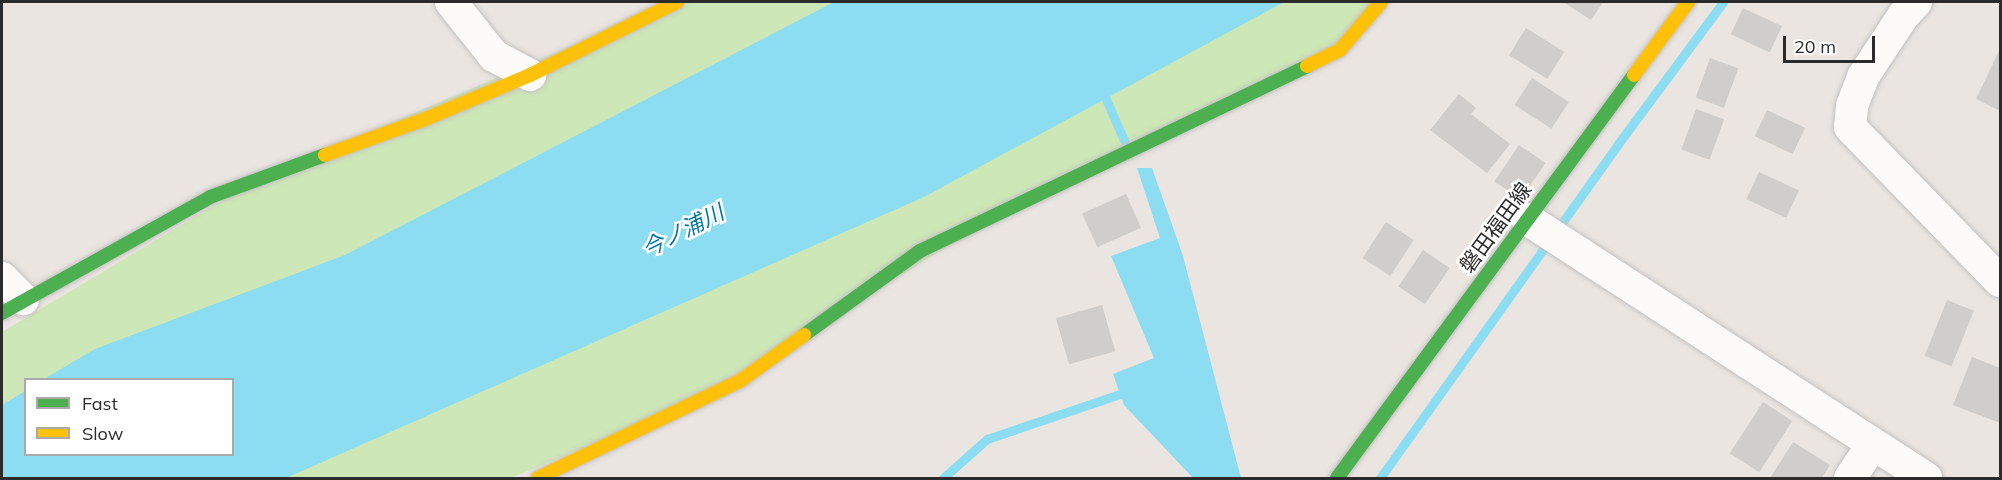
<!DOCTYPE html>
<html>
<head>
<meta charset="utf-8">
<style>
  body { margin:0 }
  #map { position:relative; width:2002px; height:480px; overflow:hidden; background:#eae5e0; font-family:Mulish,"Noto Sans JP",sans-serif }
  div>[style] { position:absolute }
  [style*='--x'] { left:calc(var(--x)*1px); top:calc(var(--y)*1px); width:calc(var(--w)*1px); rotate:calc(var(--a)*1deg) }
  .green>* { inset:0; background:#cde7b6 }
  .water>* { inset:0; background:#8dddf2 }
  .stream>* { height:9px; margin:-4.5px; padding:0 4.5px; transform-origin:4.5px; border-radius:4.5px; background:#8dddf2 }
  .building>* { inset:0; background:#d0cdca; transform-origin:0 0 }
  .roads { filter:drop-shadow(0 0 2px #c3c1c2) drop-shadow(0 0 2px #c3c1c2) }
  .street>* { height:32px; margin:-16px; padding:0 16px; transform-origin:16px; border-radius:16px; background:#fcfbfa }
  .fast>* { height:14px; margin:-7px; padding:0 7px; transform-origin:7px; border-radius:7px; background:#4caf50 }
  .slow>* { height:14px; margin:-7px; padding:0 7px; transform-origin:7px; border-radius:7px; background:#ffc107 }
  span { translate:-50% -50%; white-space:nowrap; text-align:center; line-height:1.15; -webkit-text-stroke:5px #fff; paint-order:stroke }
  .street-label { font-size:21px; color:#2b2b2b }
  .water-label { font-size:22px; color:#0177a8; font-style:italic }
  .frame { position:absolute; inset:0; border:3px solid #2b2b2b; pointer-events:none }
  .legend { position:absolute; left:24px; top:378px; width:210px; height:78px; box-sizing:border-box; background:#fff; border:2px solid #aaa; margin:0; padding:8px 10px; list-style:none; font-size:18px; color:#2b2b2b }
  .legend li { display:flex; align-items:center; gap:12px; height:30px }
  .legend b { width:30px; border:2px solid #aaa }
  .scale { position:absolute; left:1783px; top:36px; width:92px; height:27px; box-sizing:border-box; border:3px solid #2b2b2b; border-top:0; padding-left:8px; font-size:18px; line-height:21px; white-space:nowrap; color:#2b2b2b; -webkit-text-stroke:4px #fff; paint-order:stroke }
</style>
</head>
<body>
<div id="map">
  <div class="green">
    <div style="clip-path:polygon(evenodd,675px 2px,1379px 2px,1340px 50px,998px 214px,719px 391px,511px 478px,2px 478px,2px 332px,257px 180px,675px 2px,26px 380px,232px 380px,232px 454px,26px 454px,26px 380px)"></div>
  </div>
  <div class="water">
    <div style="clip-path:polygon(834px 2px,1284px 2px,924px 197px,286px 478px,2px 478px,2px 405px,25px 391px,26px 454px,232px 454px,232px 380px,44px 379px,95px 349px,345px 255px)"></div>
    <div style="clip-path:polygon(1137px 168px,1152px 168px,1183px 256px,1241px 478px,1193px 478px,1124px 405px,1113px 374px,1154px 358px,1111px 256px,1160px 238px)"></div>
  </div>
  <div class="stream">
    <div style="--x:1101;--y:88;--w:64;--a:66.2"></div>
    <div style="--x:943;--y:478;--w:59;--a:-41.6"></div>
    <div style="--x:987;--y:439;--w:153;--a:-18.7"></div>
    <div style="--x:1380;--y:478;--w:410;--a:-54.5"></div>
    <div style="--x:1618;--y:144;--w:177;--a:-53.5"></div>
  </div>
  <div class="building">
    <div style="clip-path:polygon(1563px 2px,1603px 2px,1591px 20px)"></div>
    <div style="left:1743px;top:8px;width:43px;height:29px;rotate:25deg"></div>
    <div style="left:1526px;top:28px;width:45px;height:32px;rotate:32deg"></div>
    <div style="clip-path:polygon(2000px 49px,2000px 111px,1976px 99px)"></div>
    <div style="left:1710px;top:58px;width:30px;height:42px;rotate:20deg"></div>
    <div style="left:1532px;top:78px;width:44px;height:32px;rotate:33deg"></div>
    <div style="clip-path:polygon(1459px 94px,1476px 108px,1471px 114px,1510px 144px,1487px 173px,1430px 130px)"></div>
    <div style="left:1696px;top:109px;width:30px;height:43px;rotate:20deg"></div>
    <div style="left:1767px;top:110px;width:42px;height:29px;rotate:25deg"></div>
    <div style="left:1519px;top:145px;width:32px;height:44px;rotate:34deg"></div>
    <div style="left:1759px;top:172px;width:44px;height:30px;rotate:25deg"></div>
    <div style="left:1126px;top:194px;width:37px;height:48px;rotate:66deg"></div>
    <div style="left:1386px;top:222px;width:33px;height:43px;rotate:33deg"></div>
    <div style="left:1423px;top:250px;width:32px;height:44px;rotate:34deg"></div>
    <div style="left:1947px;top:300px;width:29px;height:60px;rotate:22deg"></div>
    <div style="left:1102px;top:305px;width:48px;height:48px;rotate:74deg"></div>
    <div style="clip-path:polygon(1972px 357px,2000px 368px,2000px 423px,1953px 405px)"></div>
    <div style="left:1763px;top:402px;width:35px;height:61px;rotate:33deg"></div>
    <div style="clip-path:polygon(1793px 442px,1830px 465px,1822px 478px,1770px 478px)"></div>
  </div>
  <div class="roads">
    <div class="street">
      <div style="--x:451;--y:2;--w:69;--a:51.5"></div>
      <div style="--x:494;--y:56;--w:41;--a:27.8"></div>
      <div style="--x:1916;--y:2;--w:19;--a:133"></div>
      <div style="--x:1903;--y:16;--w:73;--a:123.3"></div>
      <div style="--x:1863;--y:77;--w:31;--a:111"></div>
      <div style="--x:1852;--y:106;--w:21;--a:95"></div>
      <div style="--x:1850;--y:127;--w:215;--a:45.8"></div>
      <div style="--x:1527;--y:219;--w:476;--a:33"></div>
      <div style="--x:2;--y:278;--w:30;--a:45"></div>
      <div style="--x:1850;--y:478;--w:41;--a:-55.9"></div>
    </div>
    <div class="fast">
      <div style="--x:2;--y:313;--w:238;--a:-29.1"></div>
      <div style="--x:210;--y:197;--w:122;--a:-20.1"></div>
      <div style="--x:804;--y:335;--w:143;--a:-35.9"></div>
      <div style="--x:920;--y:251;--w:429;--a:-25.5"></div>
      <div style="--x:1337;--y:478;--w:501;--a:-53.61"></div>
    </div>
    <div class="slow">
      <div style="--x:1307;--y:66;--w:37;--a:-26"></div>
      <div style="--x:1340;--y:50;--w:63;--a:-49.5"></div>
      <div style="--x:1634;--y:75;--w:91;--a:-53.5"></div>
      <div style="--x:325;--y:155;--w:104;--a:-19.7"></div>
      <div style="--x:423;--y:120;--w:116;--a:-22.8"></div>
      <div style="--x:530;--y:75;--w:164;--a:-26.4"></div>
      <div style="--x:538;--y:478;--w:224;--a:-25.7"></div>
      <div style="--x:740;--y:381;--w:79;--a:-35.7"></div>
    </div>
  </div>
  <div class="street-label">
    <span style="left:1495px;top:227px;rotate:-54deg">磐田福田線</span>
  </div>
  <div class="water-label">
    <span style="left:683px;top:231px;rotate:-27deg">今ノ浦川</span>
  </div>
  <div class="frame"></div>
  <ul class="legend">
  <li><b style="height:8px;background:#4caf50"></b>Fast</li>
  <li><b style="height:8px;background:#ffc107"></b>Slow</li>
  </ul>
  <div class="scale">20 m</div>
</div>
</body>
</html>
